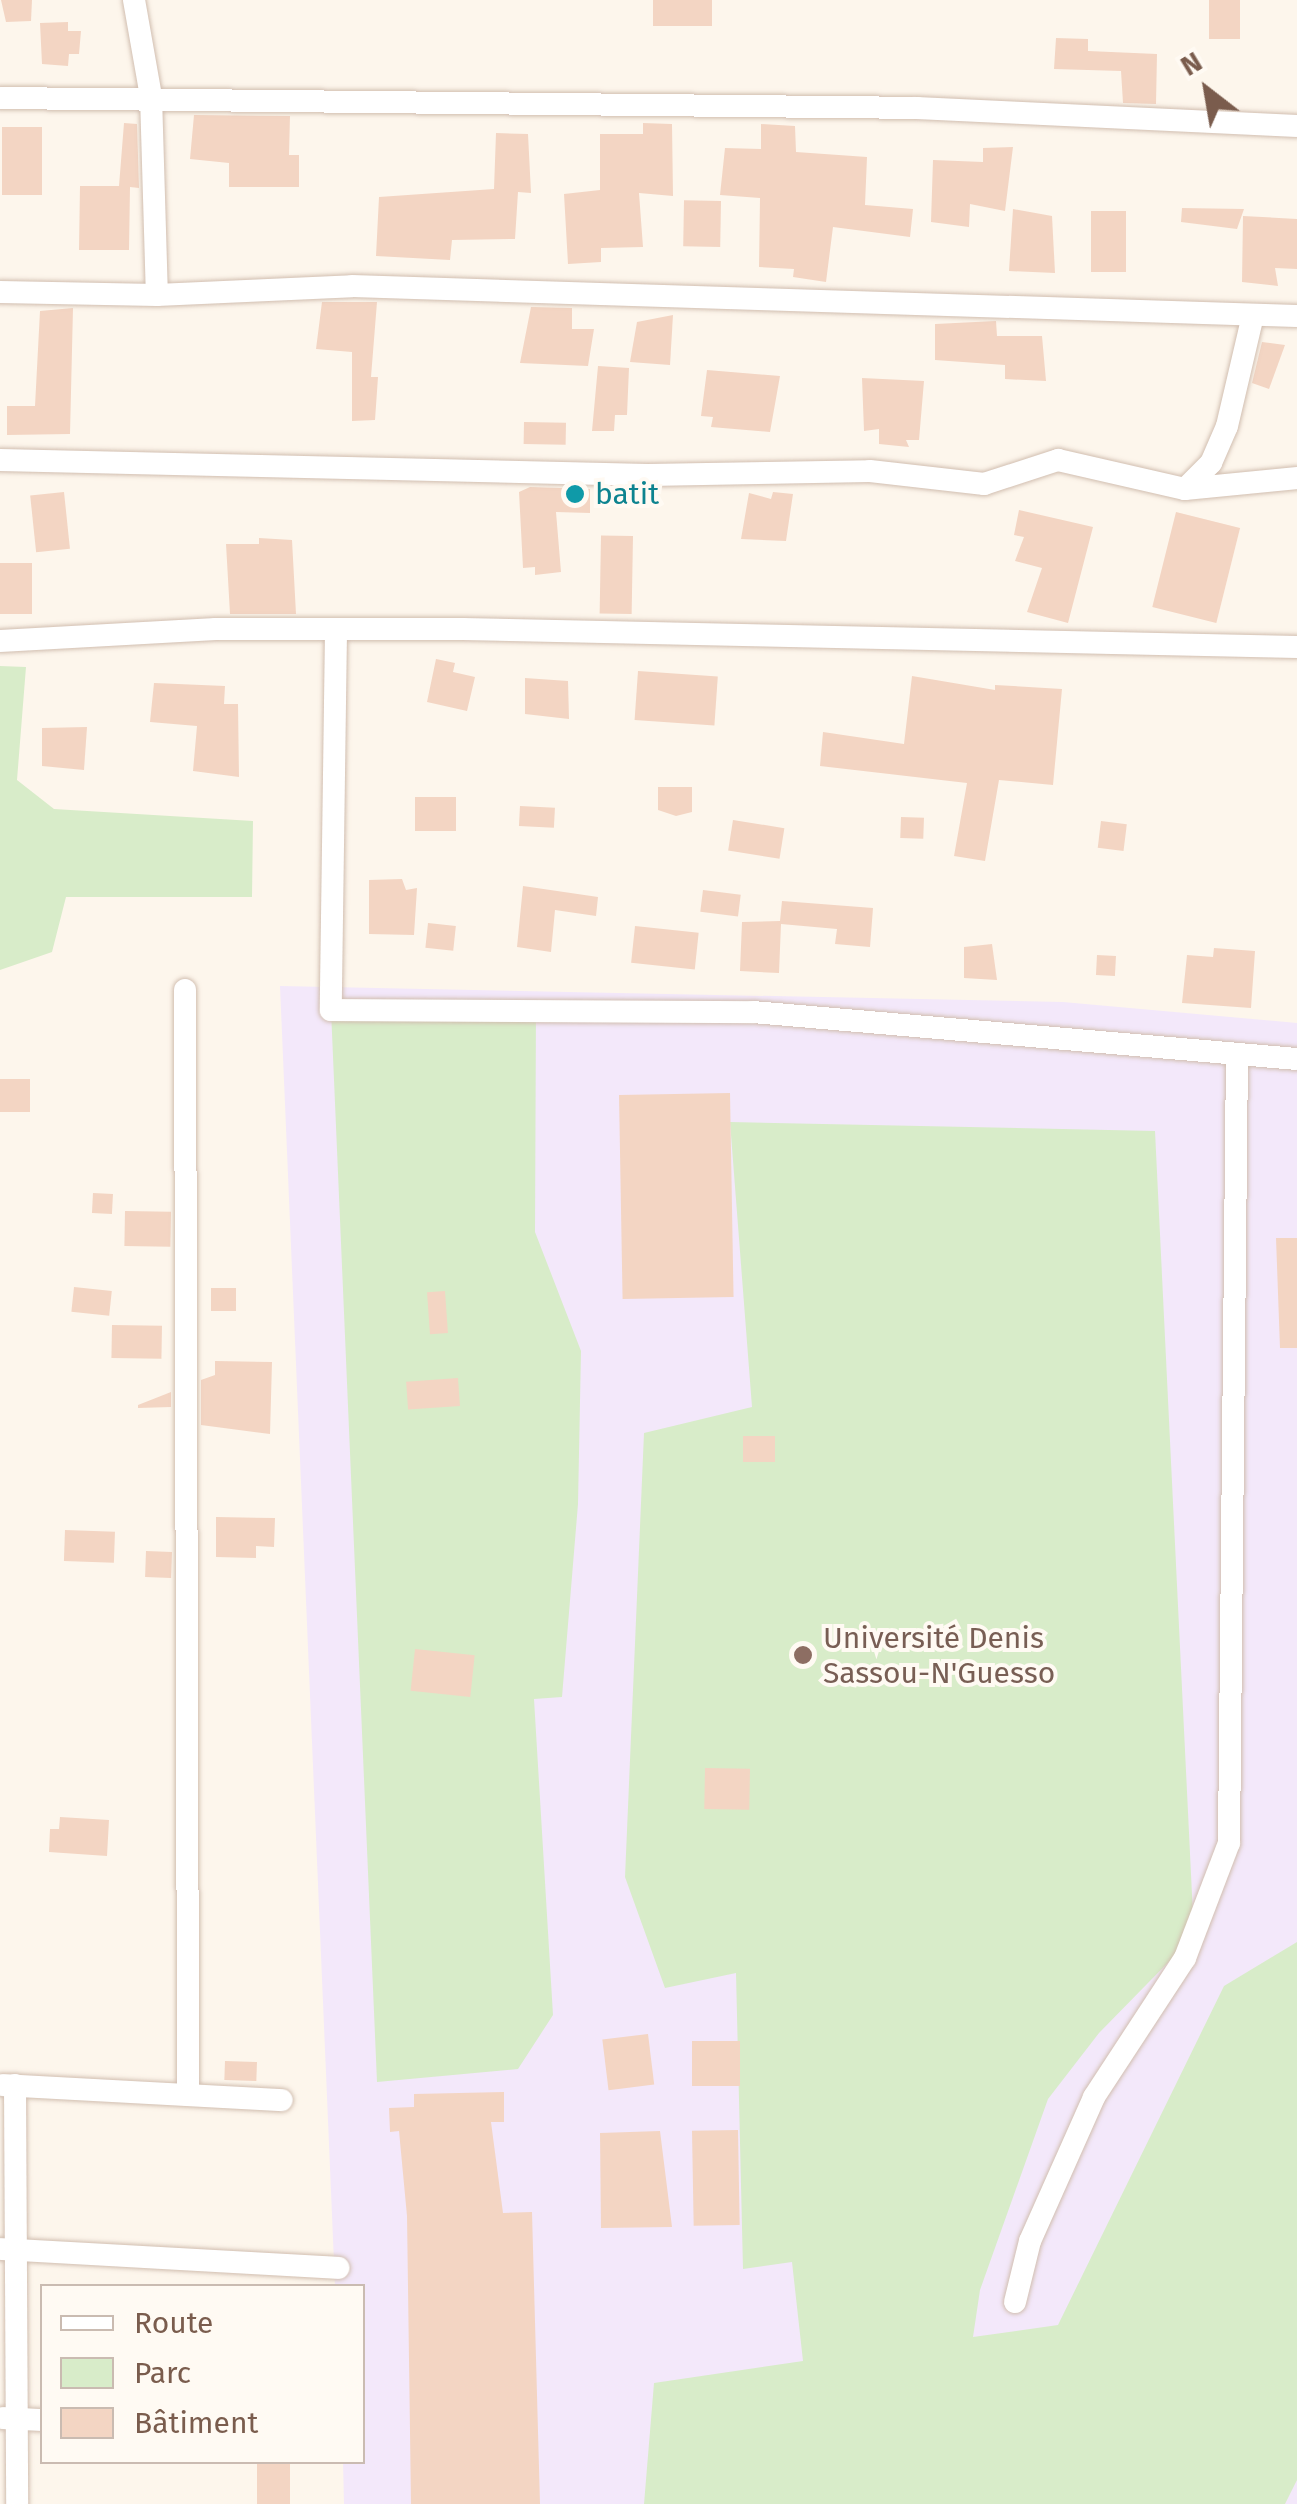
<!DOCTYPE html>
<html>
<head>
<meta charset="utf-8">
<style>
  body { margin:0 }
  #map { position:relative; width:1297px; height:2504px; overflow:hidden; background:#fdf6ec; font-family:"Fira Sans",sans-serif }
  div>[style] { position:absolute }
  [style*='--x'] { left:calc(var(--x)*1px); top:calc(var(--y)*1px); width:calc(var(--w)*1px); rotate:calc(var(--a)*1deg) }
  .education>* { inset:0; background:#f3e8fa }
  .green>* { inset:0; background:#d8ecc9 }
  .building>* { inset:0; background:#f3d5c3; transform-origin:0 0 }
  .roads { filter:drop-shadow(0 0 2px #d1beb0) drop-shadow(0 0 2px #d1beb0) }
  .minor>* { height:22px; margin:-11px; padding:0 11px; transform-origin:11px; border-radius:11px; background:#fff }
  .dots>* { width:28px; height:28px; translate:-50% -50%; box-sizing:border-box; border:5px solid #fffaf3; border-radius:50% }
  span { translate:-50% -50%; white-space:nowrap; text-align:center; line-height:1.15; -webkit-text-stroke:8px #fffaf3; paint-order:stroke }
  .culture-label { font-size:30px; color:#0d838f }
  .left { translate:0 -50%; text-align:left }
  .education-label { font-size:30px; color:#785e54 }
  .legend { position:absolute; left:40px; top:2284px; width:325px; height:180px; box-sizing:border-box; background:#fffaf3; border:2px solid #cabbb1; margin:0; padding:12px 18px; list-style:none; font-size:30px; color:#7a5c4d }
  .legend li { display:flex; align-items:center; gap:20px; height:50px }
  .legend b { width:50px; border:2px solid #cabbb1 }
  .north { position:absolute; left:1157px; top:40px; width:100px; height:100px; -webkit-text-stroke:8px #fffaf3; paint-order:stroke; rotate:329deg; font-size:28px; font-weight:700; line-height:40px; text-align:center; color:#7a5c4d }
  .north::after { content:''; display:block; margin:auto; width:35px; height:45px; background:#7a5c4d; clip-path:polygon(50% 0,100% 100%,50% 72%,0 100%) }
</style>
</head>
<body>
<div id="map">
  <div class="education">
    <div style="clip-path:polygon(280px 986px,1063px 1002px,1297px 1023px,1297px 2504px,344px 2504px,343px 2462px,362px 2462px,362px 2286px,335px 2286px)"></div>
  </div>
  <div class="green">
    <div style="clip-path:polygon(0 666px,26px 667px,17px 780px,54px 809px,253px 821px,252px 897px,66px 897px,52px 952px,0 970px)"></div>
    <div style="clip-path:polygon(536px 1009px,535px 1232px,581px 1351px,578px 1504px,562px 1697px,534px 1699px,553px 2015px,518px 2069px,377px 2082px,331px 1010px)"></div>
    <div style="clip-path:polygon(730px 1122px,1155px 1131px,1194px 1936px,1099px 2033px,1048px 2099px,980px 2290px,973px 2337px,1058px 2325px,1224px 1986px,1297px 1942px,1297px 2480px,1285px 2504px,644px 2504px,654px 2383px,803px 2361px,792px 2262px,743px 2269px,736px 1973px,665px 1988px,625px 1877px,644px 1433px,752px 1407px)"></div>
  </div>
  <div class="building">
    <div style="clip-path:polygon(1px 0,32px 0,31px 21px,6px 22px)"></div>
    <div style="left:653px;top:0;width:59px;height:26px"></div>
    <div style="left:1209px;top:0;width:31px;height:39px"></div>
    <div style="clip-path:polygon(68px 22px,68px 31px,81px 31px,79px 54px,69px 54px,68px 66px,42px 64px,40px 23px)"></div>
    <div style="clip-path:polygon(1056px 38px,1088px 39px,1088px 51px,1157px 54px,1156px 104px,1123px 103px,1121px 71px,1054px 69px)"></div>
    <div style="clip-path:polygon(194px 115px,290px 116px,289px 155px,299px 155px,299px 187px,229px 187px,229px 163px,190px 159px)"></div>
    <div style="clip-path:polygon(124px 123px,137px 124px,139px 188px,130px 187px,129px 250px,79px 250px,80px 186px,119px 186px)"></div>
    <div style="clip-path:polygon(643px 123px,672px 124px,673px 196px,639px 193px,643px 247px,601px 248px,601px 262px,568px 264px,564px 194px,600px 190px,600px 134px,643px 134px)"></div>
    <div style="clip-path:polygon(761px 124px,795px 126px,796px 152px,867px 157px,865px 205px,913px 209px,910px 237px,833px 227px,826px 282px,793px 277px,794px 269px,759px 267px,760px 198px,720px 195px,725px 148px,761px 149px)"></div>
    <div style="left:2px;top:127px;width:40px;height:68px"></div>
    <div style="clip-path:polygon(496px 133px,528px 134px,531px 193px,518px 192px,515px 239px,452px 240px,450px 260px,376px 256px,379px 197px,494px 189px)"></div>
    <div style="clip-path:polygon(1013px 147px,1005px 211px,970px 204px,969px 227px,931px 222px,933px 160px,983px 162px,983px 148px)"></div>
    <div style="left:721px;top:201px;width:46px;height:37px;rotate:91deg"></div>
    <div style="clip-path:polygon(1182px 208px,1244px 209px,1237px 229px,1181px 222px)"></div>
    <div style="clip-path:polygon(1013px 209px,1052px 216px,1055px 273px,1009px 271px)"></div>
    <div style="left:1091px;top:211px;width:35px;height:61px"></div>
    <div style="clip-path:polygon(1243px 216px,1297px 219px,1297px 269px,1275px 268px,1278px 286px,1242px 282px)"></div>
    <div style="clip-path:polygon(322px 302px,377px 302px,371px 377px,378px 377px,375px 420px,352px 421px,352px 352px,316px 349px)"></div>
    <div style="clip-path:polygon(531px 307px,572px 308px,572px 329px,594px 329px,588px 366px,520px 363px)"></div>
    <div style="clip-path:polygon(73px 308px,70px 434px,7px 435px,7px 406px,35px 406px,40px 311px)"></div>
    <div style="clip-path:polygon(673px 315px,670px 365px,630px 362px,637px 322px)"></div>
    <div style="clip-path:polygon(996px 321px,997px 336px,1042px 336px,1046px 381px,1005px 379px,1005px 365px,935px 360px,935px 324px)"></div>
    <div style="clip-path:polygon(1262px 342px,1285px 345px,1269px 389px,1252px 383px)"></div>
    <div style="clip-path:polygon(598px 366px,629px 368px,627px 415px,615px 415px,614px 431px,592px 431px)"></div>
    <div style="clip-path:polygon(707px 370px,780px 376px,770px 432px,711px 427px,713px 417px,701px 416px)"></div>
    <div style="clip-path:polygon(862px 378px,924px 381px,919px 440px,906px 440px,909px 447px,879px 444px,879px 429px,864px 431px)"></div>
    <div style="left:524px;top:422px;width:42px;height:22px;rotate:1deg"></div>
    <div style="clip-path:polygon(530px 487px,590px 489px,590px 513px,556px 512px,561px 572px,535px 575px,535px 567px,523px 568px,519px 492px)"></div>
    <div style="left:64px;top:492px;width:57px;height:34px;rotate:84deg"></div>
    <div style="clip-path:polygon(773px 492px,793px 494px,786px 541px,741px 539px,749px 493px,771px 499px)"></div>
    <div style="clip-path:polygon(1019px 510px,1093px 527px,1068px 623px,1027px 612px,1042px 568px,1015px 561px,1024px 537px,1014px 535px)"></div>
    <div style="left:1176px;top:512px;width:66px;height:98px;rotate:14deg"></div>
    <div style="left:633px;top:536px;width:78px;height:32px;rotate:91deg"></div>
    <div style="clip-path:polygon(259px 538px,292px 540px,296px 614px,230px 614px,226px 544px,259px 544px)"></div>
    <div style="left:32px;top:563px;width:51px;height:32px;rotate:90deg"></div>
    <div style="clip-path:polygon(436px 659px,455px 663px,453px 672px,475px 677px,467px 711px,427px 702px)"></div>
    <div style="left:638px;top:671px;width:80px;height:49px;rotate:4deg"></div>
    <div style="clip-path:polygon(912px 676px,995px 690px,995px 685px,1062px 689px,1053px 785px,999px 780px,985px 861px,954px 856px,967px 783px,820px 766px,823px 732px,904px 744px)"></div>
    <div style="clip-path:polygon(525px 678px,568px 681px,569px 719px,525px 714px)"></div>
    <div style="clip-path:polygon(154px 683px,225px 686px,224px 704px,238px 704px,239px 777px,193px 771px,197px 726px,150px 722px)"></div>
    <div style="clip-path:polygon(87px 727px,84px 770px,42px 766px,42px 728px)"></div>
    <div style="clip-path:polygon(658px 787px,692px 787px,692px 812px,676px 816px,658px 810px)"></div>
    <div style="left:415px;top:797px;width:41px;height:34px"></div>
    <div style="left:520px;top:806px;width:35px;height:20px;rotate:3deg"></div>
    <div style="left:901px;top:817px;width:23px;height:21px;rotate:2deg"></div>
    <div style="left:733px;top:820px;width:52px;height:31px;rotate:9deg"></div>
    <div style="left:1101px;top:821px;width:26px;height:27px;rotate:7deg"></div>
    <div style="clip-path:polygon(402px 879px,406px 890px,417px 888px,414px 935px,369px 934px,369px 880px)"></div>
    <div style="clip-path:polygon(523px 886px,598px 897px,596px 916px,555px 910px,551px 952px,517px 947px)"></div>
    <div style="left:703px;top:890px;width:38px;height:22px;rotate:7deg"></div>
    <div style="clip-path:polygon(782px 901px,873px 908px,870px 947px,835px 944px,837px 929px,781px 924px,779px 973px,740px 971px,742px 922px,780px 921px)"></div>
    <div style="left:428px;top:923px;width:28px;height:25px;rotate:6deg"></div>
    <div style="left:635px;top:926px;width:64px;height:37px;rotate:6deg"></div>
    <div style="clip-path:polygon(992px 944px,997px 980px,964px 978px,964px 947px)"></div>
    <div style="clip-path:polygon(1214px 948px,1255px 951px,1251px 1008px,1182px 1003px,1187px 955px,1213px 957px)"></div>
    <div style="left:1097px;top:955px;width:19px;height:20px;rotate:3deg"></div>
    <div style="left:0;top:1079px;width:30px;height:33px"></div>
    <div style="left:730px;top:1093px;width:204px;height:111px;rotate:89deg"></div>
    <div style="left:93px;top:1193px;width:20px;height:20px;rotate:3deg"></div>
    <div style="left:125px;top:1211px;width:46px;height:35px;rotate:1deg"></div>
    <div style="clip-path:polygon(1276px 1238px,1297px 1238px,1297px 1348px,1280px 1348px)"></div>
    <div style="left:74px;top:1287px;width:38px;height:25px;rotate:6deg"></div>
    <div style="left:211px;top:1288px;width:25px;height:23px"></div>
    <div style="left:445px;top:1291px;width:42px;height:18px;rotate:86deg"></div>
    <div style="left:112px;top:1325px;width:50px;height:33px;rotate:1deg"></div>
    <div style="clip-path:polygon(215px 1361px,272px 1362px,270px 1434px,201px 1425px,201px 1380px,215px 1375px)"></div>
    <div style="left:458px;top:1378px;width:28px;height:52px;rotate:86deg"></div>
    <div style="clip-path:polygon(171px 1392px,171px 1407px,138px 1408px,138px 1405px)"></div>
    <div style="left:743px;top:1436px;width:32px;height:26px"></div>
    <div style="clip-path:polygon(216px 1517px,275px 1518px,274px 1547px,256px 1546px,256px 1558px,216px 1557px)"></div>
    <div style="left:65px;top:1530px;width:50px;height:31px;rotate:2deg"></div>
    <div style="left:146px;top:1551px;width:26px;height:26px;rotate:2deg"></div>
    <div style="left:415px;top:1649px;width:60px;height:42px;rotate:6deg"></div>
    <div style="left:705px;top:1768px;width:45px;height:41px;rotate:1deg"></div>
    <div style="clip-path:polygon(60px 1817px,109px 1820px,107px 1856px,49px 1852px,50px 1829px,59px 1829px)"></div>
    <div style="left:648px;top:2034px;width:51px;height:46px;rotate:83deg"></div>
    <div style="left:740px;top:2041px;width:45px;height:48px;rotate:90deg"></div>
    <div style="left:225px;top:2061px;width:32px;height:19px;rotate:2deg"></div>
    <div style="clip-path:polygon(504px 2092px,504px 2122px,491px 2122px,503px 2213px,532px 2212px,540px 2504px,411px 2504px,407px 2216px,399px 2131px,390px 2132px,389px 2108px,414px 2107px,414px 2094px)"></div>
    <div style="left:738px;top:2130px;width:95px;height:46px;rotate:89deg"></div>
    <div style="clip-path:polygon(660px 2131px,672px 2227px,601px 2228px,600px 2133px)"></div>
    <div style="left:257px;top:2464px;width:33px;height:40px"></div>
  </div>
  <div class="roads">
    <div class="minor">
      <div style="--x:134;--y:0;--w:97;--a:80"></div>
      <div style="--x:151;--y:96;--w:199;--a:88.3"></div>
      <div style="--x:0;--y:98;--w:917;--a:0.62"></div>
      <div style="--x:917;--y:108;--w:380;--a:2.7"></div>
      <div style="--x:0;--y:292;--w:157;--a:1.1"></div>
      <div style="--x:157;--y:295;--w:195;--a:-2.6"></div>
      <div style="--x:352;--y:286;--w:945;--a:1.82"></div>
      <div style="--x:0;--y:460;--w:648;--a:1.33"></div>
      <div style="--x:648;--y:475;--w:222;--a:-1"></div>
      <div style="--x:870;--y:471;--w:115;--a:6.5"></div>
      <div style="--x:984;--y:484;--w:78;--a:-18"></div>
      <div style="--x:1058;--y:460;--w:130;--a:12.9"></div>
      <div style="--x:1185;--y:489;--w:113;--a:-5.6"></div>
      <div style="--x:1185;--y:489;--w:37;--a:-45"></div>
      <div style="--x:1211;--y:463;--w:40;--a:-66.6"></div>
      <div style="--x:1227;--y:426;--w:114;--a:-76.8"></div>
      <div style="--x:336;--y:631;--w:379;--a:90.8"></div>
      <div style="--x:331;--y:1010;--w:422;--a:0.3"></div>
      <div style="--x:753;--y:1012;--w:546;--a:4.94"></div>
      <div style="--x:0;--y:641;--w:216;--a:-3.2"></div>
      <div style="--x:216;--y:629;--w:247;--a:0"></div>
      <div style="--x:463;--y:629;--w:834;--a:1.24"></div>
      <div style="--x:185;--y:990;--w:1105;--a:89.84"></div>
      <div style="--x:3;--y:2085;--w:279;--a:3.1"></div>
      <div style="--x:15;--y:2085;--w:419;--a:89.7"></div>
      <div style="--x:0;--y:2249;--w:339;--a:3.2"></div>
      <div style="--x:1015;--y:2302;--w:63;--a:-76.2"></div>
      <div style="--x:1030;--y:2241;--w:158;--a:-66"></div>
      <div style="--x:1094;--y:2097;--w:166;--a:-56.8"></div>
      <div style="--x:1185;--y:1958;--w:123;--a:-69.1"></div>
      <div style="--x:1229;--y:1843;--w:789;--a:-89.42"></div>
      <div style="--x:3;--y:2418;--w:39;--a:3"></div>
    </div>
  </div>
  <div class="dots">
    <div style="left:575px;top:494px;background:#0f9aa8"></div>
    <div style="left:803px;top:1655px;background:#8d6e63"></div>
  </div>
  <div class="culture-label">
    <span class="left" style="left:595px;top:494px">batit</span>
  </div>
  <div class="education-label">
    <span class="left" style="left:823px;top:1655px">Université Denis<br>Sassou-N'Guesso</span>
  </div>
  <ul class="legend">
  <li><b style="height:12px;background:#fff"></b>Route</li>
  <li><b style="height:28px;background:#d8ecc9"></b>Parc</li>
  <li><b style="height:28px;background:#f3d5c3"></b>Bâtiment</li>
  </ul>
  <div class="north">N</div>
</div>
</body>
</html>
